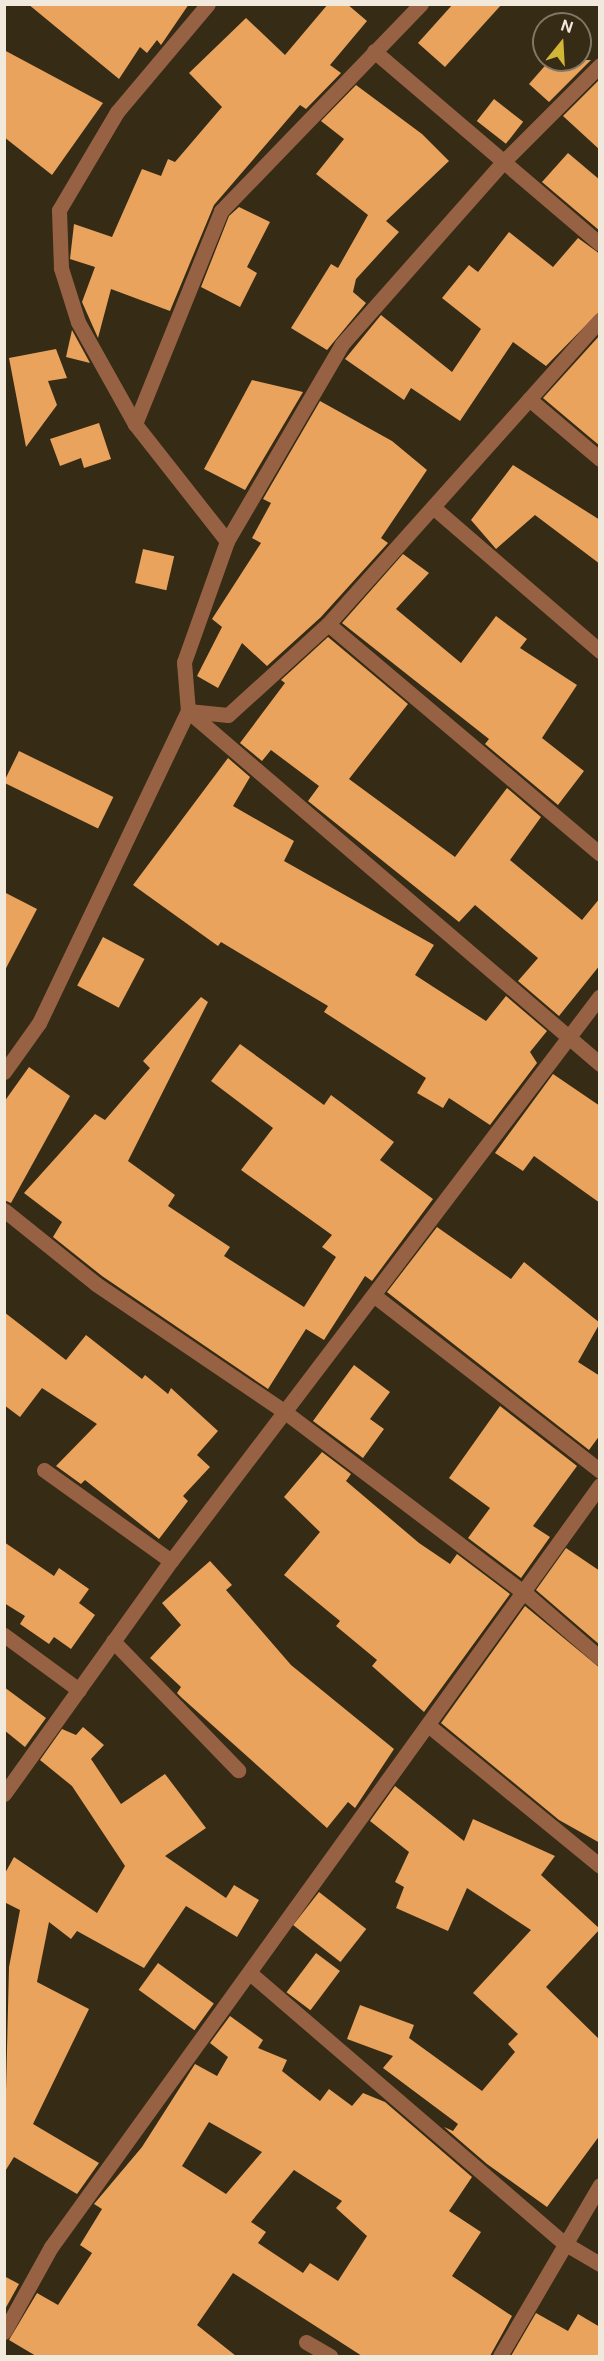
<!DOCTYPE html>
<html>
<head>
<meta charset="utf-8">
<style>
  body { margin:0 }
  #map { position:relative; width:604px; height:2361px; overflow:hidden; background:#362b15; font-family:"DM Sans",sans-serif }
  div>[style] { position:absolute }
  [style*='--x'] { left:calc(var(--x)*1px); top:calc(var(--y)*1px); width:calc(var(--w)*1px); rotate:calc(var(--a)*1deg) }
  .building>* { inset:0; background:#e9a35d; transform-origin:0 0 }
  .minor>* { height:15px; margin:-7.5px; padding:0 7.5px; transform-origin:7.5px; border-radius:7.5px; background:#976244 }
  .tertiary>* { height:15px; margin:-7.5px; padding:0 7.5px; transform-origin:7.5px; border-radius:7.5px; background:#976244 }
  span { translate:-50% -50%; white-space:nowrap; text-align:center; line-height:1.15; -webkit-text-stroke:6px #362b15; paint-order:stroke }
  .frame { position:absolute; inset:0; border:6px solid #f0e9dc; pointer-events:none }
  .north { position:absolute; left:532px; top:12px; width:60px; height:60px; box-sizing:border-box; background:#362b15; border:2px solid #807765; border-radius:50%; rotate:18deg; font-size:16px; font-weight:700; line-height:24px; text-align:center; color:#f0e9dc }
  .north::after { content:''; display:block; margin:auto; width:21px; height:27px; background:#d2b736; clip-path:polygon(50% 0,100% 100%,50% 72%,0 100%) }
</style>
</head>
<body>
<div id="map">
  <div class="building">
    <div style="clip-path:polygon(28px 4px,189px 4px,161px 45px,157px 40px,147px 53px,140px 47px,119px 79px)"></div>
    <div style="clip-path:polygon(328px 4px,347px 4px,367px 21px,330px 65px,341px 73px,306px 109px,300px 105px,214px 205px,170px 311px,111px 289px,98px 338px,82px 302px,95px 267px,70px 259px,74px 224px,112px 237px,142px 169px,161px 176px,168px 159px,175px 162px,222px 107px,189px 73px,246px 18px,285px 55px)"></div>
    <div style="clip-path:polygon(453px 4px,502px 4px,445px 67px,418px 43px)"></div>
    <div style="clip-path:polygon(4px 50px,103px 103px,52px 175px,4px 137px)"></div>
    <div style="clip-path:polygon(550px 60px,591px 60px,549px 102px,529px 84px)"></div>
    <div style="clip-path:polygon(600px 79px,600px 150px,563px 116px)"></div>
    <div style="clip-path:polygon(356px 85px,422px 134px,449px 161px,386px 221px,399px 232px,356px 279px,353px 292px,366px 303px,327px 350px,291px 328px,331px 264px,338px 268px,368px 215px,316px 174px,344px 139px,321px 121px)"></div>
    <div style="left:494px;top:99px;width:37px;height:28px;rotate:38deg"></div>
    <div style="clip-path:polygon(568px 153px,600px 180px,600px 231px,542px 182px)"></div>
    <div style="clip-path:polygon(239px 207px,270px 222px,247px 267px,257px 273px,240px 307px,201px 287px,229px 216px)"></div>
    <div style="clip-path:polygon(509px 232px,553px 267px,578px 238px,600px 254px,600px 311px,546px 366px,513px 342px,460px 421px,411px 388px,404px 400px,345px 359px,381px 315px,452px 372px,481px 329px,442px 298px,469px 265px,478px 272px)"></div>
    <div style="clip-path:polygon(72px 330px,90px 363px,66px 357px)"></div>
    <div style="clip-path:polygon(600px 335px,600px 446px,543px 398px)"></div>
    <div style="clip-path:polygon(56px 349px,67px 378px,48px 381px,57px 405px,26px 447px,9px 358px)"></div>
    <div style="clip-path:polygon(252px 380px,303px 392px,245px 490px,204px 469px)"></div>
    <div style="clip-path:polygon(320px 401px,392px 441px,427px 470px,381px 538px,388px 543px,321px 617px,267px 666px,242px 643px,218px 688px,197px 676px,222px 627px,212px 619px,261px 543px,252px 538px,271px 503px,263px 499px)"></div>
    <div style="clip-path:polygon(99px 423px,111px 459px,84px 468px,81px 458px,60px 466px,50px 439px)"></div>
    <div style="clip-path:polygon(513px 465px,600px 520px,600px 564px,535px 515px,496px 549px,471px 520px)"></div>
    <div style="left:143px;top:549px;width:32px;height:35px;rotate:13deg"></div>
    <div style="clip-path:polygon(403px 554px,429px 573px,396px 609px,461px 663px,496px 616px,527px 639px,520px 648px,577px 685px,542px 738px,584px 771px,558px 805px,485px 744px,489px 739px,342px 623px)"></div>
    <div style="clip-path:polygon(328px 637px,408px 704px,349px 779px,455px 857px,507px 788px,541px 817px,510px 860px,582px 920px,600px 898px,600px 965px,559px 1016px,518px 981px,538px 958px,475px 905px,459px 922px,308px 801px,319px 786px,271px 750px,262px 761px,240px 743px,285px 683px,281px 680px)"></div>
    <div style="left:19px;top:751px;width:105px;height:35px;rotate:26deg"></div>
    <div style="clip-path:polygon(228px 758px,250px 777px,233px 806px,294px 841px,284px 861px,434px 945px,415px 975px,486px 1021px,506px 996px,547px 1031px,530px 1052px,537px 1063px,490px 1125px,449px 1098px,443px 1108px,417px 1093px,426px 1078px,324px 1012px,328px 1006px,221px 942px,218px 946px,133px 885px)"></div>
    <div style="clip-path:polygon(4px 892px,37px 909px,4px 972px)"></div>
    <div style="left:103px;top:937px;width:47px;height:55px;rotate:28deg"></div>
    <div style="clip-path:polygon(201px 997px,208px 1002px,128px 1161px,175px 1195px,168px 1206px,230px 1247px,224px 1256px,304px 1307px,336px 1257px,322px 1247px,332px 1235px,241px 1170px,273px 1128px,211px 1081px,240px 1044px,324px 1105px,331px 1095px,394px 1142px,380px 1160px,433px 1199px,372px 1281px,365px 1276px,324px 1340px,306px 1329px,268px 1389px,102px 1276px,53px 1237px,62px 1222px,24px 1193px,95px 1114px,105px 1120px,150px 1068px,143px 1061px)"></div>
    <div style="clip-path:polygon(29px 1067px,70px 1096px,11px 1203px,4px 1200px,4px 1102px)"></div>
    <div style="clip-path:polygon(553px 1074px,600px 1106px,600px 1203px,534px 1156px,523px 1171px,495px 1153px)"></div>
    <div style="clip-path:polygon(437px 1227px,511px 1279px,524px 1262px,600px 1323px,578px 1362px,600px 1376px,600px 1435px,589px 1450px,387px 1292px)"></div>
    <div style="clip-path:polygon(4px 1312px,66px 1360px,86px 1335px,142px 1379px,145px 1375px,168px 1394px,171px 1388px,218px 1431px,197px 1455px,210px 1467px,183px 1496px,188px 1501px,159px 1539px,85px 1480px,81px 1484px,56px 1466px,97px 1424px,42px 1388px,20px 1417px,4px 1405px)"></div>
    <div style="clip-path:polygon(354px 1365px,390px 1392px,370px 1419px,384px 1429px,363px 1458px,313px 1421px)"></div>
    <div style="clip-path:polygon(500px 1406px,577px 1466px,533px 1526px,550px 1537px,521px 1578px,468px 1538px,490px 1508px,449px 1478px)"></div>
    <div style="clip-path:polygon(322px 1452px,351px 1474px,346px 1481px,419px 1543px,450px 1564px,457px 1554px,510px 1594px,424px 1712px,372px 1666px,377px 1660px,336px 1626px,340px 1621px,284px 1575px,320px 1532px,284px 1497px)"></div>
    <div style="clip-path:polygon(4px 1542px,54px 1576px,59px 1568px,89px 1589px,79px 1603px,95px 1615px,71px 1649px,54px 1637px,49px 1644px,20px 1624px,25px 1616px,4px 1603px)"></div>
    <div style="clip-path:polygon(566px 1548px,600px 1571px,600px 1645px,536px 1590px)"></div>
    <div style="clip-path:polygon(210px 1561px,232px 1585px,226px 1590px,291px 1665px,394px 1749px,355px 1808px,348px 1802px,327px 1828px,182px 1698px,177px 1693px,181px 1687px,150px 1658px,181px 1625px,162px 1603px)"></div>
    <div style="clip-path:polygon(525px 1606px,600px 1668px,600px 1843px,559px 1820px,441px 1723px)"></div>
    <div style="clip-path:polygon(4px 1687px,46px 1718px,25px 1747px,4px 1730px)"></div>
    <div style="clip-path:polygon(83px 1727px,104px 1745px,91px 1759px,121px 1804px,165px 1774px,206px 1828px,165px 1856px,226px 1898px,234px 1885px,259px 1900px,237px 1937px,186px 1906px,144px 1968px,77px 1931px,71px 1939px,49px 1922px,37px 1982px,89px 2009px,33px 2124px,99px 2163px,77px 2194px,14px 2157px,4px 2173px,9px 1967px,20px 1910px,4px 1902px,4px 1875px,14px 1857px,97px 1913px,125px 1866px,72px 1786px,40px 1760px,62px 1729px,76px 1735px)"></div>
    <div style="clip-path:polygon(395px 1786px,464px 1841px,473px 1819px,555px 1856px,541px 1875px,600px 1929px,546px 1987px,600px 2040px,600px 2135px,547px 2207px,487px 2164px,444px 2127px,453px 2131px,458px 2124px,383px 2068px,393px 2056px,347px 2039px,360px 2005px,414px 2025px,409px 2038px,482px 2091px,515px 2052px,508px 2044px,518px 2034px,473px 1993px,531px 1930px,467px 1888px,448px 1931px,396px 1908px,404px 1887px,395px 1882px,409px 1852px,370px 1821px)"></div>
    <div style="left:319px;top:1892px;width:60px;height:42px;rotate:38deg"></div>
    <div style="left:316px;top:1953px;width:30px;height:49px;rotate:37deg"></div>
    <div style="left:158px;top:1963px;width:69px;height:33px;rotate:36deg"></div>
    <div style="clip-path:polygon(evenodd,230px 2016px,263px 2040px,258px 2048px,287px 2060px,282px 2071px,320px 2101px,329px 2089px,352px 2106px,363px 2093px,385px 2102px,472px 2177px,449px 2211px,481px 2232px,452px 2276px,512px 2316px,490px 2356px,362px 2356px,233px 2273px,197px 2325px,236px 2356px,36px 2356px,9px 2340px,37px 2293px,58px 2305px,92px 2253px,80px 2245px,102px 2209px,94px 2204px,142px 2147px,195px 2064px,217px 2076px,228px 2057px,210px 2043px,230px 2016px,209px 2122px,262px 2152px,226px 2194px,182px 2166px,209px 2122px,230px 2016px,294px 2170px,342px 2201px,336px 2208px,367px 2236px,338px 2281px,310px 2263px,303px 2273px,258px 2243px,266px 2232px,251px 2222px,294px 2170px)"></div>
    <div style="clip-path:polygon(4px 2276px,19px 2284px,4px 2311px)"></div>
    <div style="clip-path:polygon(536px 2313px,568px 2331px,578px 2314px,600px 2327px,600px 2356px,511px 2356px)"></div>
  </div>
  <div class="minor">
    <div style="--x:374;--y:51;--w:297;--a:40.5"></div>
    <div style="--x:529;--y:399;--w:93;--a:40.2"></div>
    <div style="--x:135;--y:424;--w:230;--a:-68"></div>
    <div style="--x:221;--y:211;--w:288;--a:-46"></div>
    <div style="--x:433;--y:507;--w:221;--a:40.8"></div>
    <div style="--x:227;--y:541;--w:228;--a:-59.7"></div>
    <div style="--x:342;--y:344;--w:246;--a:-48.5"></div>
    <div style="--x:505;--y:160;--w:134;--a:-45"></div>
    <div style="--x:328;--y:624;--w:356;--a:40.2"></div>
    <div style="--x:188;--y:711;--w:40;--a:5.7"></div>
    <div style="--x:228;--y:715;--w:135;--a:-42.3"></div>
    <div style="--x:328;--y:624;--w:408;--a:-48.2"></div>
    <div style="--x:188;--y:711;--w:543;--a:40.59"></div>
    <div style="--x:4;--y:1072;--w:60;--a:-54.5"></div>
    <div style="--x:39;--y:1023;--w:346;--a:-64.5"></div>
    <div style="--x:188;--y:711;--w:49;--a:-94.7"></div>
    <div style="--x:184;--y:662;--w:128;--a:-70.4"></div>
    <div style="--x:227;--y:541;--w:149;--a:-128.2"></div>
    <div style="--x:135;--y:424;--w:117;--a:-119.2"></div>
    <div style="--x:78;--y:322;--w:57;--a:-107.5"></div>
    <div style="--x:61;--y:268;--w:58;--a:-92"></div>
    <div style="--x:59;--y:210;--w:114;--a:-59.4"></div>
    <div style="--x:117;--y:112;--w:141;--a:-49.9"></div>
    <div style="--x:4;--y:1210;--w:118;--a:38.8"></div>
    <div style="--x:96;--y:1284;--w:228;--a:34.1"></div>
    <div style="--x:285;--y:1412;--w:302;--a:37.1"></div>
    <div style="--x:526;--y:1594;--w:98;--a:40.9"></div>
    <div style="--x:376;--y:1297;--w:284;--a:37.8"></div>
    <div style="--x:44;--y:1470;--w:156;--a:35.6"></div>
    <div style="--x:4;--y:1635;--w:93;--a:36.3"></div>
    <div style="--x:113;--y:1641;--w:180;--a:45.9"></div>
    <div style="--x:428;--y:1725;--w:222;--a:39.3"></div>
    <div style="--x:4;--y:1794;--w:287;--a:-54.4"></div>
    <div style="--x:171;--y:1561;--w:709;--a:-52.79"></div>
    <div style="--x:251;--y:1974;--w:413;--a:40.7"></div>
    <div style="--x:564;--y:2243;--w:42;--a:30.3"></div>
    <div style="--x:306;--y:2342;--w:28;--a:30"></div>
    <div style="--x:500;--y:2356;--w:198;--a:-59.7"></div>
  </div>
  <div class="tertiary">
    <div style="--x:4;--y:2332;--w:97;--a:-61.1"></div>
    <div style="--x:51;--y:2247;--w:939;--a:-54.23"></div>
  </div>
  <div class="frame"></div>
  <div class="north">N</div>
</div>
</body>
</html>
